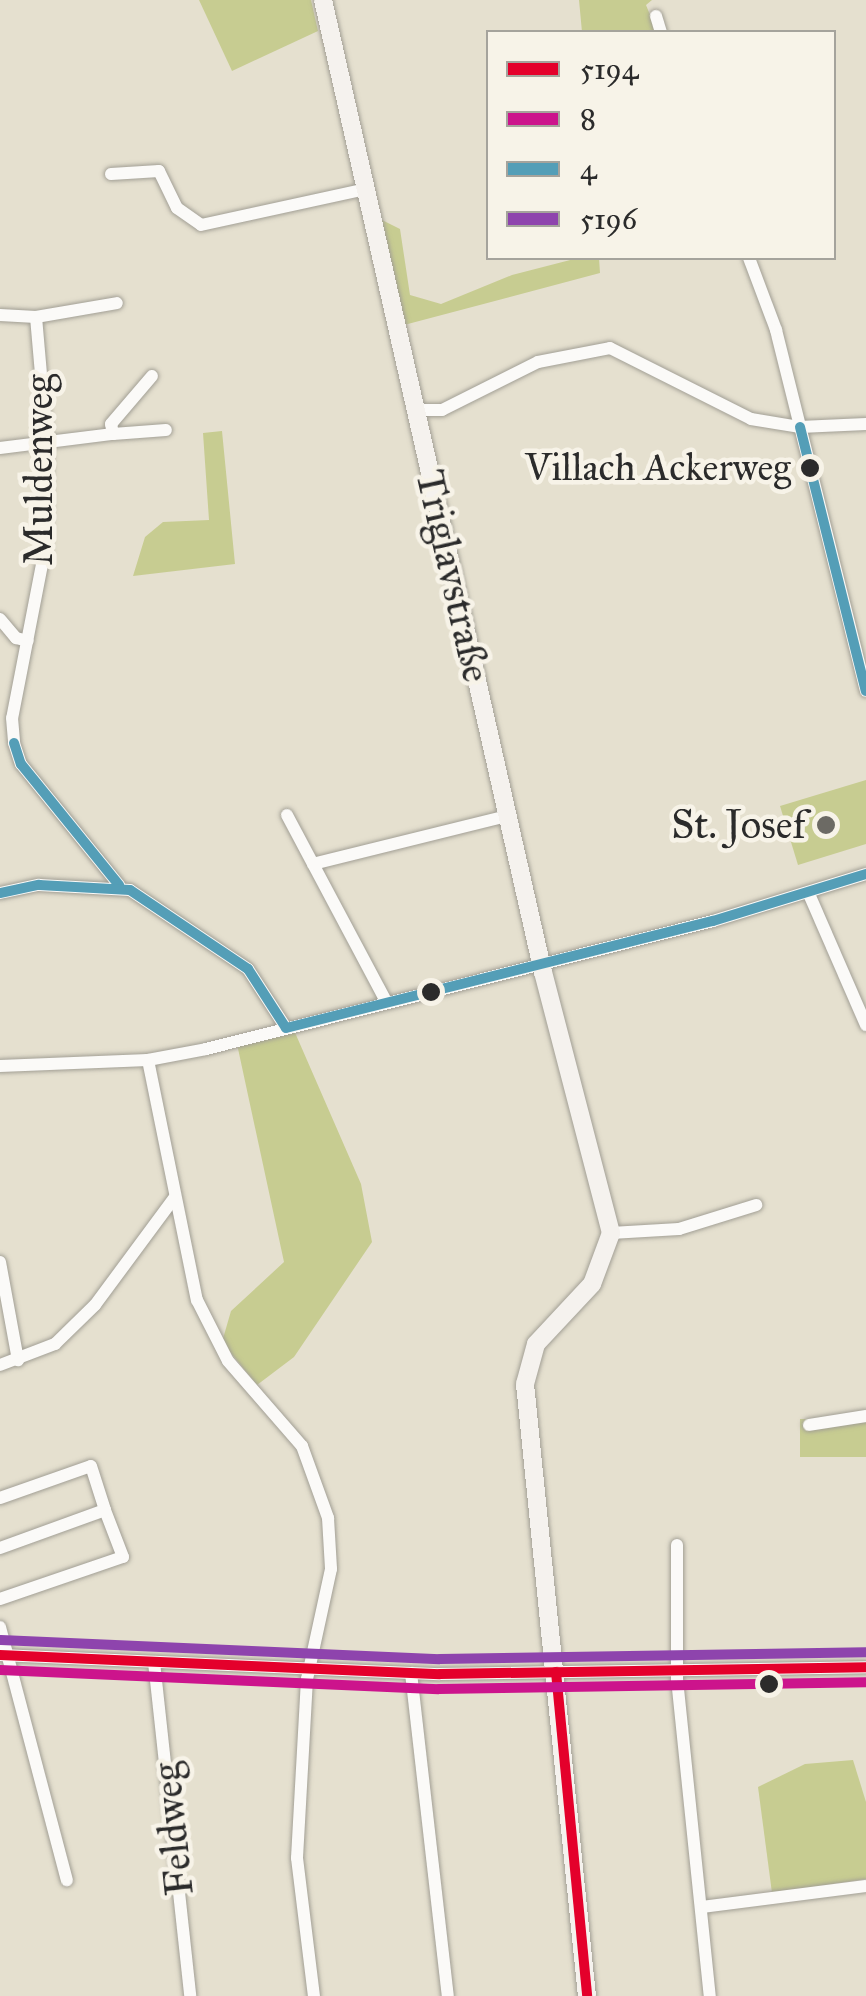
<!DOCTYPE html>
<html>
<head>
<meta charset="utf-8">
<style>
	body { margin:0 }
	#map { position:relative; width:866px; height:1996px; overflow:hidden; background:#e5e0cf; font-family:"IM FELL Great Primer",serif }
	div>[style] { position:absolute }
	.green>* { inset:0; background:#c7cc91; transform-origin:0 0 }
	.roads { filter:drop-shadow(0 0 2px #a29f95) drop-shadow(0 0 2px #a29f95) }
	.street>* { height:12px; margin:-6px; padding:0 6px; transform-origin:6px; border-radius:6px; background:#fbfaf8 }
	.secondary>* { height:18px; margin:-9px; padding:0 9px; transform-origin:9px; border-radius:9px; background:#f5f2ee }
	.bus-1>* { height:10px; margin:-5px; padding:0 5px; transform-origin:5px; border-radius:5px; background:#e4002b }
	.bus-2>* { height:10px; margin:-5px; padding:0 5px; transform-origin:5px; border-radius:5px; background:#cc148c }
	.bus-3>* { height:10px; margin:-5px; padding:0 5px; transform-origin:5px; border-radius:5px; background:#549eb7 }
	.bus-4>* { height:10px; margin:-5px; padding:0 5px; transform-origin:5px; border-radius:5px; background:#8e44ad }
	.dots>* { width:28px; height:28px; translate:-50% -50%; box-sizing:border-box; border:5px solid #f7f3e8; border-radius:50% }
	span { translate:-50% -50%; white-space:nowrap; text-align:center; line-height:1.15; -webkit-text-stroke:9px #f7f3e8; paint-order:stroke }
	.bus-label { font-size:38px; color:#2b2b2b }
	.right { translate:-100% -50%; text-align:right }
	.street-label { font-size:40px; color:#2b2b2b }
	.poi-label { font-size:40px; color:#2b2b2b }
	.legend { position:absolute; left:486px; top:30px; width:350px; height:230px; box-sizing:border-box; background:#f7f3e8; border:2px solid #a5a39c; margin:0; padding:12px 18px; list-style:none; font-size:30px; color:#2b2b2b }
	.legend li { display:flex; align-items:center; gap:20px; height:50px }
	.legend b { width:50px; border:2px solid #a5a39c }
</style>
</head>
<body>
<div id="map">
	<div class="green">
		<i style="clip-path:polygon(199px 0,311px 0,318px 31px,232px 71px)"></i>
		<i style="clip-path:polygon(579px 0,652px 0,646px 5px,657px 32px,582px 32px)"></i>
		<i style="clip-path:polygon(380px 219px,400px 229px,410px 295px,441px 304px,512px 275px,578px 258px,599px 258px,600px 273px,404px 325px)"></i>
		<i style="clip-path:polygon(222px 431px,235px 564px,133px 576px,145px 537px,163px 522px,209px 520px,203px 433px)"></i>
		<i style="clip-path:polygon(866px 780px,866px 844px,798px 865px,780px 806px)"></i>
		<i style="clip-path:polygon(293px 1028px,361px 1184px,372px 1242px,294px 1357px,257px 1385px,222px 1342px,231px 1311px,284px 1262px,237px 1044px)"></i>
		<i style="left:866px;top:1419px;width:38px;height:66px;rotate:90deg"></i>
		<i style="clip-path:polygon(853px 1760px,866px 1802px,866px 1879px,772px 1893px,758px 1787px,805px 1764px)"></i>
	</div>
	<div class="roads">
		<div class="street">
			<i style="left:656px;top:16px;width:17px;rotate:73deg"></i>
			<i style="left:111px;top:174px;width:48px;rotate:-3.6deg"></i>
			<i style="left:159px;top:171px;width:41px;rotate:64.1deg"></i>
			<i style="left:177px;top:208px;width:29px;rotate:35deg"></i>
			<i style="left:201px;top:225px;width:169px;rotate:-12.3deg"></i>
			<i style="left:749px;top:258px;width:77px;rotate:69.4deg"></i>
			<i style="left:776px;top:330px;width:372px;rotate:76deg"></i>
			<i style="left:0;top:315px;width:36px;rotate:3deg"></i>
			<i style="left:36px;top:317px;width:82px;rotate:-9.8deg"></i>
			<i style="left:36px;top:317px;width:125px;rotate:85deg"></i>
			<i style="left:47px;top:442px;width:107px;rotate:91.1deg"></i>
			<i style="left:45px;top:549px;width:172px;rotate:101deg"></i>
			<i style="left:12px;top:718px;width:25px;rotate:85deg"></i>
			<i style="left:14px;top:743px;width:22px;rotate:72deg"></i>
			<i style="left:21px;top:764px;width:156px;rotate:51deg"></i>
			<i style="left:416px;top:410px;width:26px"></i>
			<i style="left:442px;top:410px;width:107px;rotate:-26.6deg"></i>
			<i style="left:538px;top:362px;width:73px;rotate:-11deg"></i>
			<i style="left:610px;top:348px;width:158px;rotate:26.7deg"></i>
			<i style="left:751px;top:419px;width:50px;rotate:9.3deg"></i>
			<i style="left:800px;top:427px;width:66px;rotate:-2.6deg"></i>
			<i style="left:113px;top:434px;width:53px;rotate:-4.3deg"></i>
			<i style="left:0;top:448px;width:114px;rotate:-7.1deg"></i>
			<i style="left:113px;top:434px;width:10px;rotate:-101deg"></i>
			<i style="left:111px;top:424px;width:63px;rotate:-49.5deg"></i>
			<i style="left:0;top:619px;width:25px;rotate:50deg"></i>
			<i style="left:16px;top:638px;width:12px;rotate:14deg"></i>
			<i style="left:287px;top:815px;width:211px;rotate:62deg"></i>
			<i style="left:313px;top:864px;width:200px;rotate:-13.9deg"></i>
			<i style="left:0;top:893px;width:40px;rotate:-12deg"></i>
			<i style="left:39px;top:885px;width:91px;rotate:3.1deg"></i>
			<i style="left:130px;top:890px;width:142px;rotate:33.8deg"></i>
			<i style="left:248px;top:969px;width:70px;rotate:57.2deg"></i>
			<i style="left:809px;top:894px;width:143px;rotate:66.5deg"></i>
			<i style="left:148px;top:1060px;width:245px;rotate:78.5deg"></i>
			<i style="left:197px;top:1300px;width:68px;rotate:63.1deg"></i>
			<i style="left:228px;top:1361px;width:113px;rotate:49deg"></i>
			<i style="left:302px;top:1446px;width:77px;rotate:70.1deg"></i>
			<i style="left:328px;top:1518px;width:51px;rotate:86.6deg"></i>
			<i style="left:331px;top:1569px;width:113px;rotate:102.3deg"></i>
			<i style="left:307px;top:1679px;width:179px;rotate:93.2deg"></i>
			<i style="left:297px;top:1858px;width:139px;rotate:83deg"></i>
			<i style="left:0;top:1066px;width:148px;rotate:-2.3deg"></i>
			<i style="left:148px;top:1060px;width:59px;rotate:-10.7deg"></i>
			<i style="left:206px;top:1049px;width:523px;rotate:-14.17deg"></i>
			<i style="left:713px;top:921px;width:160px;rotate:-17.1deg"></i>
			<i style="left:611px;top:1233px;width:68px;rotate:-3.4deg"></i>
			<i style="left:679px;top:1229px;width:81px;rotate:-17.3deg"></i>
			<i style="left:0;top:1262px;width:100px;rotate:79.6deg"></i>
			<i style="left:0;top:1365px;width:59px;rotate:-20.9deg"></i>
			<i style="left:55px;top:1344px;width:56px;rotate:-44.3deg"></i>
			<i style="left:95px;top:1305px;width:134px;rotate:-53.5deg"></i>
			<i style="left:809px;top:1425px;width:58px;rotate:-9deg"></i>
			<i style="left:0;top:1498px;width:96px;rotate:-19.4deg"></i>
			<i style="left:91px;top:1466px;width:46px;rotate:72.3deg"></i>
			<i style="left:105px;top:1510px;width:112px;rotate:160.1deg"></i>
			<i style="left:677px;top:1545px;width:134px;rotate:90deg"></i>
			<i style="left:677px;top:1679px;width:319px;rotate:84.1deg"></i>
			<i style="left:0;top:1599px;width:130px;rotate:-18.9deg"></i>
			<i style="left:123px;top:1557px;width:50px;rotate:-111deg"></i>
			<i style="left:0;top:1627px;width:262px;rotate:75.2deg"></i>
			<i style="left:0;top:1655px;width:440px;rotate:2.5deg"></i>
			<i style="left:440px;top:1674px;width:426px;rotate:-0.9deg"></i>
			<i style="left:154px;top:1662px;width:336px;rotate:83.8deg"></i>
			<i style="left:411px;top:1673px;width:325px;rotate:83.5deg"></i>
			<i style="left:702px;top:1907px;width:165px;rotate:-7.3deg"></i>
		</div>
		<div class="secondary">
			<i style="left:323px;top:0;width:997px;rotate:77.25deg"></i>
			<i style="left:543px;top:972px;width:270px;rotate:75.4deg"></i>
			<i style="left:611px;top:1233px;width:54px;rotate:110.4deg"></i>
			<i style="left:592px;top:1284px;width:82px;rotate:133deg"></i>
			<i style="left:536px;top:1344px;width:41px;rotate:105.4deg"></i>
			<i style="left:525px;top:1384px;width:615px;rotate:84.22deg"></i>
		</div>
	</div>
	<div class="bus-1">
		<i style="left:0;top:1655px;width:440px;rotate:2.5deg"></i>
		<i style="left:440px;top:1674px;width:426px;rotate:-0.9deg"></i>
		<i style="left:556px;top:1672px;width:325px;rotate:84.5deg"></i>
	</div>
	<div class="bus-2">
		<i style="left:0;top:1670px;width:439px;rotate:2.5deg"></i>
		<i style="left:439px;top:1689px;width:427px;rotate:-0.9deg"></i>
	</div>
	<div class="bus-3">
		<i style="left:800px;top:427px;width:272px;rotate:76deg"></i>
		<i style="left:14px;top:743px;width:22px;rotate:72deg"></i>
		<i style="left:21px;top:764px;width:156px;rotate:51deg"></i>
		<i style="left:0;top:893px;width:40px;rotate:-12deg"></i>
		<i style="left:39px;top:885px;width:91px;rotate:3.1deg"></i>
		<i style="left:130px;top:890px;width:142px;rotate:33.8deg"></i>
		<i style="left:248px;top:969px;width:70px;rotate:57.2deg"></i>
		<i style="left:286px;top:1028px;width:440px;rotate:-14.1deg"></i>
		<i style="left:713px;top:921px;width:160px;rotate:-17.1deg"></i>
	</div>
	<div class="bus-4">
		<i style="left:1px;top:1640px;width:439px;rotate:2.5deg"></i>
		<i style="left:440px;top:1659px;width:426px;rotate:-0.9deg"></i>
	</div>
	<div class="dots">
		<i style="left:810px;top:468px;background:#2b2b2b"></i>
		<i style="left:826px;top:825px;background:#6c6a64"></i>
		<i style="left:431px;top:992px;background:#2b2b2b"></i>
		<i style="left:769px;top:1684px;background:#2b2b2b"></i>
	</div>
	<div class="bus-label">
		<span class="right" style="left:791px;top:468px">Villach Ackerweg</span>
	</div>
	<div class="street-label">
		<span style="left:39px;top:470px;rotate:-90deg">Muldenweg</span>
		<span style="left:453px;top:576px;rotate:77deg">Triglavstraße</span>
		<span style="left:173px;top:1829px;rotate:-96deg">Feldweg</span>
	</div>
	<div class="poi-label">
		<span class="right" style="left:806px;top:825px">St. Josef</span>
	</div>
	<ul class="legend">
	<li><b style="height:12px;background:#e4002b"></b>5194</li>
	<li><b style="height:12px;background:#cc148c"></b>8</li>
	<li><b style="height:12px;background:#549eb7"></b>4</li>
	<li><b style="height:12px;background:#8e44ad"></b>5196</li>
	</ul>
</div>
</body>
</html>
